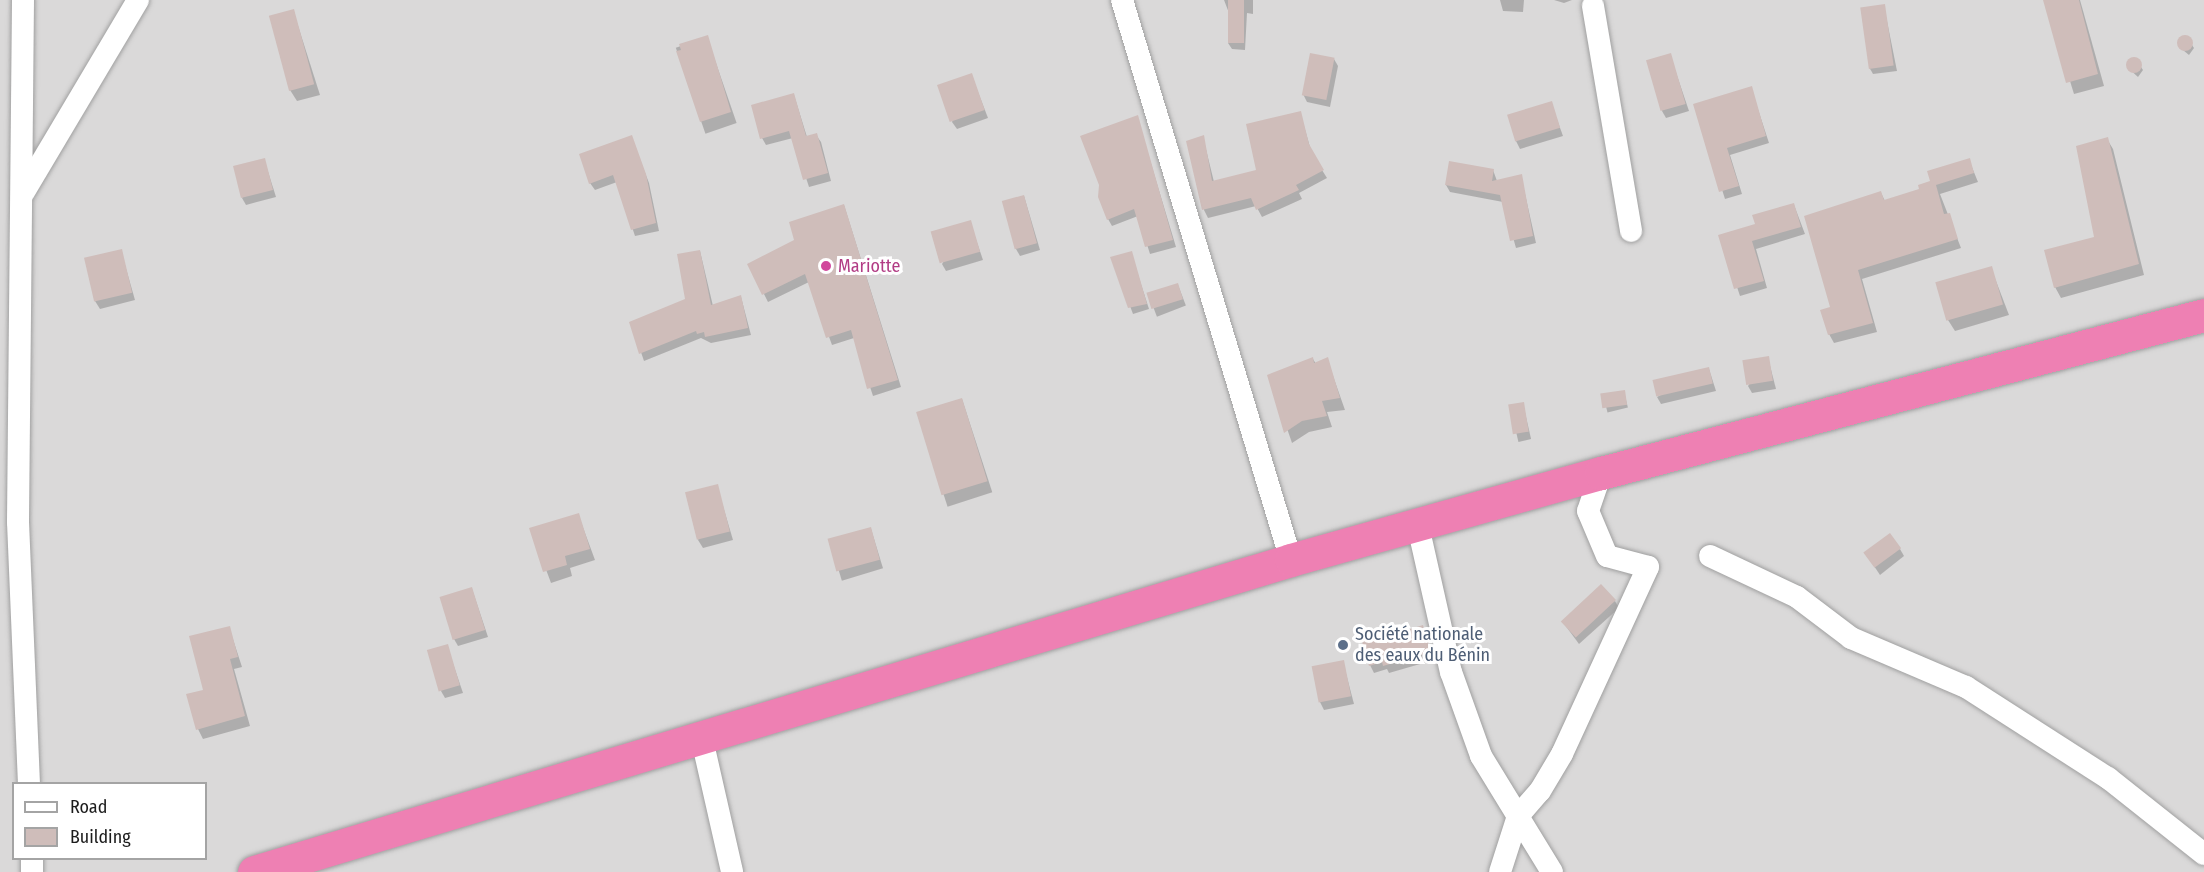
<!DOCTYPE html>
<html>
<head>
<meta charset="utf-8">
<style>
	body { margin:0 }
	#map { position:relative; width:2204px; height:872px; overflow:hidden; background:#efe6e1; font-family:"Fira Sans Condensed",sans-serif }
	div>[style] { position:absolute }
	.residential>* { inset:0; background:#dad9d9 }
	.shadow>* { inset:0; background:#0003; transform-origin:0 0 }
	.building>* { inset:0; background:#cfbdba; transform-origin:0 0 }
	.round { border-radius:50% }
	.roads { filter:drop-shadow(0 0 2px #a0a0a0) drop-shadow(0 0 2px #a0a0a0) }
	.street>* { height:22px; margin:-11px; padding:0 11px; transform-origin:11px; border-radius:11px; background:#fff }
	.highway>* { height:33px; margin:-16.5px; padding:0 16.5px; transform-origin:16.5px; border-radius:16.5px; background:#ee80b3 }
	.dots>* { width:16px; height:16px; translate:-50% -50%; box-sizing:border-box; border:3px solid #fff; border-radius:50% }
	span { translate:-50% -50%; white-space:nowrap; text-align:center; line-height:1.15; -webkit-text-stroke:6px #fff; paint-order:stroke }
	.hotel-label { font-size:18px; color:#b23c85 }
	.left { translate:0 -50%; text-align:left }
	.service-label { font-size:18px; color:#4e5e75 }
	.legend { position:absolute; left:12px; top:782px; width:195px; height:78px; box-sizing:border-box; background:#fff; border:2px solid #a4a4a4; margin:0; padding:8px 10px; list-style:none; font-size:18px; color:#1c1c1c }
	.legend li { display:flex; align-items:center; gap:12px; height:30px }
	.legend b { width:30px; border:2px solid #a4a4a4 }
</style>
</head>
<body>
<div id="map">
	<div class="residential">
		<i style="clip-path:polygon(evenodd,0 0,2204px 0,2204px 872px,0 872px,0 0,14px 784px,206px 784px,206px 858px,14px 858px,14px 784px)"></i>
	</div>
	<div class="shadow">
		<i style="clip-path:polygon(1224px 0,1253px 0,1253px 14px,1247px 13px,1245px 50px,1232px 49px,1228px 43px,1229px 13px)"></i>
		<i style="clip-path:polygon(1500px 0,1524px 0,1523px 12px,1503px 11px)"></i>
		<i style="clip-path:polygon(1554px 0,1572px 0,1564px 3px)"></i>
		<i style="clip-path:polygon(2045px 0,2080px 0,2104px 86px,2074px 94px)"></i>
		<i style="clip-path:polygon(1884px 6px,1897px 71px,1873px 74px,1869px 67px)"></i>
		<i style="clip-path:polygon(293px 10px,320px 95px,297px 101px,290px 90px)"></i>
		<i style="clip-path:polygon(2186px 36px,2194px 48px,2189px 55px,2178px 46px,2180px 38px)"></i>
		<i style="left:707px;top:37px;width:91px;height:33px;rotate:71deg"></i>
		<i style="clip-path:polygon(1670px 55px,1689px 111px,1666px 118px,1662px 111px)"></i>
		<i style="clip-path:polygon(2135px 58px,2143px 70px,2138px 77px,2128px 68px,2129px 60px)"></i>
		<i style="clip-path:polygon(1334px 59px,1338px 66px,1330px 107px,1307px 102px,1303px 94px)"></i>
		<i style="clip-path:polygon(971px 74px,988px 118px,957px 129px,952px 122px)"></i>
		<i style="clip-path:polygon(1751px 88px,1769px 143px,1730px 155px,1742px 194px,1725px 199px,1695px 105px)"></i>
		<i style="clip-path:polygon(794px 95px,807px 137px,816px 135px,821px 142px,831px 181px,809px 187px,793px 138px,766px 145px,762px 138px)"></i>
		<i style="clip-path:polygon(1551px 103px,1563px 136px,1520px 149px,1516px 141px)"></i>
		<i style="clip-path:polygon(1300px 112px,1312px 154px,1327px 178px,1299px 193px,1302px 199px,1262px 217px,1256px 206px,1208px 218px,1204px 210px,1203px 137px,1214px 182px,1258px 171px)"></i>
		<i style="clip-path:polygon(1137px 117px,1176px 247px,1150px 254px,1138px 216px,1112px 226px,1108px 219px)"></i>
		<i style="clip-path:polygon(631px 137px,649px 183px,659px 231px,635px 236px,617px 182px,595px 190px,590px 183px)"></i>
		<i style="clip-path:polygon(2107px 139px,2113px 149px,2144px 275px,2061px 298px,2055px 287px,2096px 238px)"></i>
		<i style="clip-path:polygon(264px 159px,276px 197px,246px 205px,242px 198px)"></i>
		<i style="clip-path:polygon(1969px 160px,1978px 182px,1940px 194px,1961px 248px,1862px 279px,1877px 332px,1834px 343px,1829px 334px,1832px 308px,1881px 193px,1885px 201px,1921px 190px)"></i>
		<i style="clip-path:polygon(1493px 170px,1497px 181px,1521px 176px,1536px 243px,1516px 248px,1503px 202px,1450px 192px,1446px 185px)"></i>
		<i style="clip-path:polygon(1024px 196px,1040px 250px,1020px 256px,1016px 249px)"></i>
		<i style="clip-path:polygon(844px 205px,901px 387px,873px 396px,854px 338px,832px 345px,809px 282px,768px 302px,749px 264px,796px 241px)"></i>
		<i style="clip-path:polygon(1794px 205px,1805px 234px,1756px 249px,1767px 288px,1740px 296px,1720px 236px,1757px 225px)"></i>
		<i style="clip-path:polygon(970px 222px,983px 260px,946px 271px,942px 264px)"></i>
		<i style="clip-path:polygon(121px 251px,135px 300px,100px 309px,95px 301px)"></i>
		<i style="clip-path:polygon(700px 251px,713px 306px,741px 297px,751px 335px,711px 343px,701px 338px,644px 361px,631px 323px,687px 300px)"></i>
		<i style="clip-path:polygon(1131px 253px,1149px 309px,1133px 314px,1112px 258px)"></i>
		<i style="clip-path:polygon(1991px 268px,2009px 315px,1955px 331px,1948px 320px)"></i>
		<i style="left:1178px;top:285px;width:22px;height:31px;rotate:69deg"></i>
		<i style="clip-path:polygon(1768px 358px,1776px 389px,1752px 393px,1748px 386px)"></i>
		<i style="clip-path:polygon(1313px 359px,1316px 364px,1327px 359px,1345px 410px,1327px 412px,1332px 427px,1309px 432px,1292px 443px,1269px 376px)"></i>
		<i style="clip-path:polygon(1709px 369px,1716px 391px,1661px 404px,1657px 397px)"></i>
		<i style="left:1624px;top:392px;width:16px;height:21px;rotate:76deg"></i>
		<i style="left:962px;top:399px;width:98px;height:47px;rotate:72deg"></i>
		<i style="left:1523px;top:404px;width:36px;height:13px;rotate:77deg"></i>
		<i style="clip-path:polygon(717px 486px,733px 540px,703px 548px,698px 540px)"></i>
		<i style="clip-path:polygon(578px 514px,595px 560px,570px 568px,572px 576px,551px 583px,531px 529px)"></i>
		<i style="left:871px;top:529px;width:41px;height:43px;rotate:73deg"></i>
		<i style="clip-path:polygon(1900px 549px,1904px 556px,1880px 575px,1866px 554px)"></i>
		<i style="clip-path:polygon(472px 589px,488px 637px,458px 646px,454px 639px)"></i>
		<i style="clip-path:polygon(1615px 601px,1619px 608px,1579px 644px,1562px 621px)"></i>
		<i style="clip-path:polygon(229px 627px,242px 667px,234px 669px,250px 726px,203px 739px,198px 729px,205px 691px)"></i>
		<i style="clip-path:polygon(1422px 627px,1434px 660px,1389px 673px,1387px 669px,1374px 673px,1370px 665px,1385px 629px,1390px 637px)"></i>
		<i style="clip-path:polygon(447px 646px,463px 693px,445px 698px,441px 691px)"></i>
		<i style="clip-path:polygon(1343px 662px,1354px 704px,1324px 710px,1320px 702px)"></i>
	</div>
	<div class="building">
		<i style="left:1228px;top:0;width:16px;height:43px"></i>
		<i style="clip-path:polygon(2043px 0,2079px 0,2098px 74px,2066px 83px)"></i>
		<i style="left:1885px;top:4px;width:62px;height:25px;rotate:82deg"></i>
		<i style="left:294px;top:9px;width:78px;height:26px;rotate:75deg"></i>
		<i class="round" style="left:2177px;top:35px;width:16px;height:16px"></i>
		<i style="clip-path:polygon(708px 35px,731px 112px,700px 122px,676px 51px,681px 50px,679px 44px)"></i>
		<i style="left:1310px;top:53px;width:25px;height:43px;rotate:11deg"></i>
		<i style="left:1671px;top:53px;width:53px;height:26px;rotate:74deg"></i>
		<i class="round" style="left:2126px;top:57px;width:16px;height:16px"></i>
		<i style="left:972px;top:73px;width:39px;height:37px;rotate:71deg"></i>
		<i style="clip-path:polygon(1752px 86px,1766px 136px,1727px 148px,1739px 186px,1719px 192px,1693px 104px)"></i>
		<i style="clip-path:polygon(794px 93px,806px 136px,817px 133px,828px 173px,803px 180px,789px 131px,760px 139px,751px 105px)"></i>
		<i style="left:1552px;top:101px;width:28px;height:47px;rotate:73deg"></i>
		<i style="clip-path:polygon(1301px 111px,1309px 144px,1324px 170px,1296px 185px,1299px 190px,1256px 210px,1251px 198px,1202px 210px,1186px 141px,1204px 135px,1212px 181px,1256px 170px,1246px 124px)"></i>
		<i style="clip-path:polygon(1138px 115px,1173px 240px,1145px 247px,1134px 209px,1107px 220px,1098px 197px,1099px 185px,1080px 136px)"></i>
		<i style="clip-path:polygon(632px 135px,646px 174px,656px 223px,631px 230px,613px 175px,589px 184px,579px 154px)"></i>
		<i style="clip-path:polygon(2108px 137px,2139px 264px,2054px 288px,2044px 250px,2094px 237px,2076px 146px)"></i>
		<i style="left:265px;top:158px;width:33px;height:33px;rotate:76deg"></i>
		<i style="clip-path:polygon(1970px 158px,1974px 173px,1936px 185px,1944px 214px,1950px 213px,1958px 239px,1858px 270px,1873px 323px,1828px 335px,1820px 310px,1830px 307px,1804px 216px,1881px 191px,1884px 200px,1919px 189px,1918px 185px,1930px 181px,1927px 171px)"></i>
		<i style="clip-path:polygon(1449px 161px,1494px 169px,1492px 181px,1522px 174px,1533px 236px,1510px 241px,1500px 195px,1445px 185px)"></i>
		<i style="left:1024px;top:195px;width:50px;height:23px;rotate:75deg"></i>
		<i style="clip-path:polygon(1794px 203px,1801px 227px,1752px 241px,1764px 281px,1734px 289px,1718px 235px,1755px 224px,1752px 215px)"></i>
		<i style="clip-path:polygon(844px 204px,898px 380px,867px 389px,851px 330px,826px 338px,805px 274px,762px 295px,747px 264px,794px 240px,789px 222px)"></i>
		<i style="left:971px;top:220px;width:33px;height:42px;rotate:74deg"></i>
		<i style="left:122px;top:249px;width:45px;height:39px;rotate:77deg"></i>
		<i style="clip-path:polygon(700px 250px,711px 305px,741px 295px,748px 328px,705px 337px,704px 332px,697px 334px,696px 331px,639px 354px,629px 322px,685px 299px,677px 254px)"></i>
		<i style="clip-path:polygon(1132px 251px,1147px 304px,1128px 308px,1110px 257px)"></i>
		<i style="left:1992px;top:266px;width:40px;height:59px;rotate:74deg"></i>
		<i style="left:1178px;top:283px;width:17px;height:33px;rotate:73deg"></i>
		<i style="left:1769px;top:356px;width:25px;height:27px;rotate:81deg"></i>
		<i style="clip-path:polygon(1313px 357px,1314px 363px,1328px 357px,1340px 398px,1322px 401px,1327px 416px,1302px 421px,1284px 433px,1267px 375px)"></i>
		<i style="left:1709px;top:367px;width:17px;height:58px;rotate:77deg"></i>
		<i style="left:1625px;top:390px;width:15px;height:25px;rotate:82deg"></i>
		<i style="left:962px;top:398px;width:87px;height:48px;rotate:73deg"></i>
		<i style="left:1524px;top:402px;width:30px;height:16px;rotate:81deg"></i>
		<i style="left:718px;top:484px;width:49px;height:34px;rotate:76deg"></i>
		<i style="clip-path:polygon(579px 513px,590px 549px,565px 556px,567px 565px,543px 572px,529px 528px)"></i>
		<i style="left:871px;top:527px;width:34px;height:45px;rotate:75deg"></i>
		<i style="left:1890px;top:533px;width:19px;height:33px;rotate:54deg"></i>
		<i style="left:1601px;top:584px;width:22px;height:55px;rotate:47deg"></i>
		<i style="left:472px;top:587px;width:45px;height:34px;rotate:73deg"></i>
		<i style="clip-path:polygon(1423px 625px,1431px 652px,1383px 666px,1382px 662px,1369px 666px,1360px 635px,1386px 628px,1388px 636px)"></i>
		<i style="clip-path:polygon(230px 626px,238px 657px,230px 659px,245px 716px,196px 730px,186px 694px,203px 690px,189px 636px)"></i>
		<i style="left:448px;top:644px;width:43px;height:22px;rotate:74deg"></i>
		<i style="left:1344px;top:660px;width:37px;height:33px;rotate:79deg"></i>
	</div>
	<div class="roads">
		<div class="street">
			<i style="left:23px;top:0;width:522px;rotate:90.55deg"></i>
			<i style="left:18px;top:522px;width:262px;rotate:87.6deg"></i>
			<i style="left:1122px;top:0;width:585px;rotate:73.21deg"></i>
			<i style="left:1593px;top:6px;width:228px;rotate:80.4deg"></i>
			<i style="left:24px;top:192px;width:223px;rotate:-59.3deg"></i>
			<i style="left:1418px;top:526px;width:150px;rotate:77.3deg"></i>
			<i style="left:1451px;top:672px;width:89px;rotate:70.3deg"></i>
			<i style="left:1481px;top:756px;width:136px;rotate:58.5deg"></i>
			<i style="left:1710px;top:556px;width:96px;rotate:25.2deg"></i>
			<i style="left:1797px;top:597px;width:68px;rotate:37.2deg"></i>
			<i style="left:1851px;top:638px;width:125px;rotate:23.1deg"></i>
			<i style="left:1966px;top:687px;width:169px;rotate:32.7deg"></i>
			<i style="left:2108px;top:778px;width:122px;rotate:38.4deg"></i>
			<i style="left:701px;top:735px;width:140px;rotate:77.2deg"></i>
			<i style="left:32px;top:858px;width:14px;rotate:90deg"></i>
			<i style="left:1500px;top:872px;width:59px;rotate:-72.2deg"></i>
			<i style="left:1518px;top:816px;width:33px;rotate:-49deg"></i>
			<i style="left:1540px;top:791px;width:43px;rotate:-59.3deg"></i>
			<i style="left:1562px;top:754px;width:206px;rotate:-65.3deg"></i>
			<i style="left:1648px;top:567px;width:42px;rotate:-165deg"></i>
			<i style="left:1607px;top:556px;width:49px;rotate:-112.9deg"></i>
			<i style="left:1588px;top:511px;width:40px;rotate:-71.1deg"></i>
		</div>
		<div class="highway">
			<i style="left:254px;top:872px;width:1083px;rotate:-16.74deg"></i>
			<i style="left:1291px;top:560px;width:322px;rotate:-15.7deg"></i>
			<i style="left:1601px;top:473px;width:623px;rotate:-14.68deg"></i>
		</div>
	</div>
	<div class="dots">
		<i style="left:826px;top:266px;background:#d1479c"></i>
		<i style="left:1343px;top:645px;background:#5c6f8a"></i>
	</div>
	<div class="hotel-label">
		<span class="left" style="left:838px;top:266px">Mariotte</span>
	</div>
	<div class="service-label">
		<span class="left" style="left:1355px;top:645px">Société nationale<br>des eaux du Bénin</span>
	</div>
	<ul class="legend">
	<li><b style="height:8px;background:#fff"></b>Road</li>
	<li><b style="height:16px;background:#cfbdba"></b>Building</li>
	</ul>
</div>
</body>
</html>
